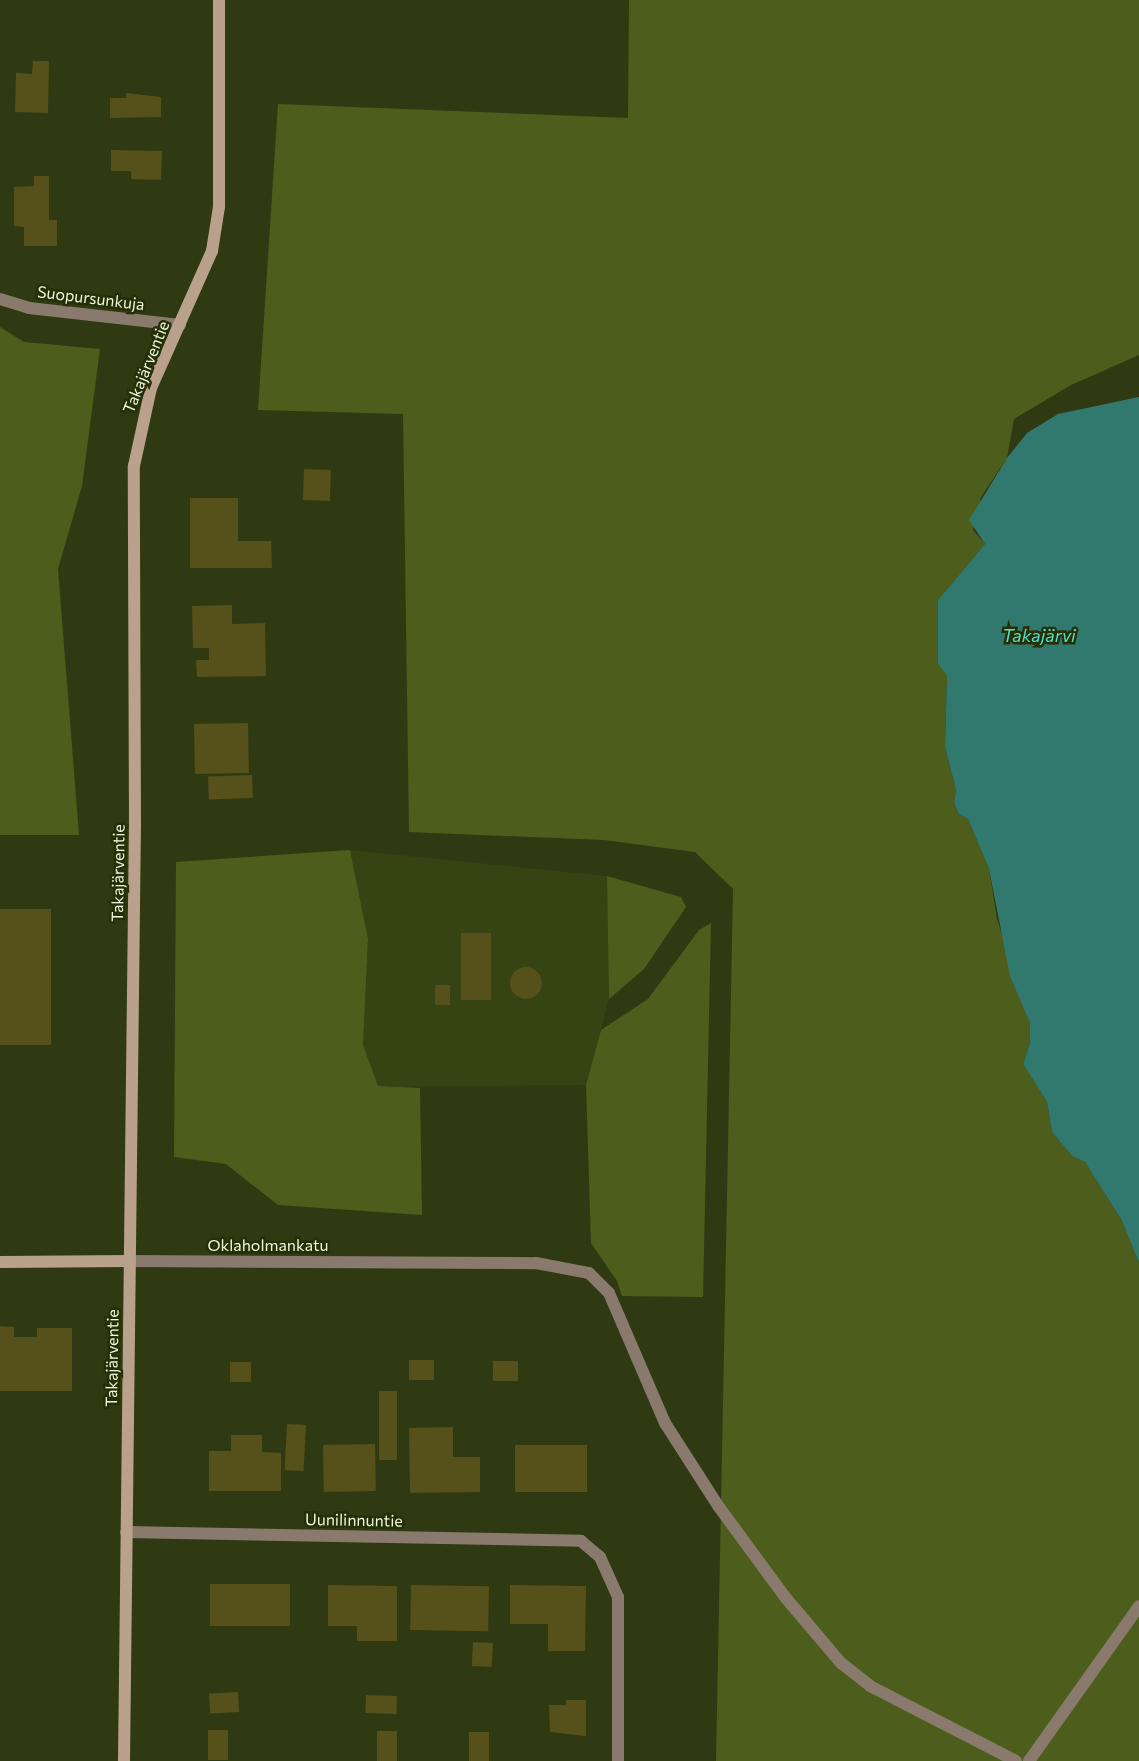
<!DOCTYPE html>
<html>
<head>
<meta charset="utf-8">
<style>
	body { margin:0 }
	#map { position:relative; width:1139px; height:1761px; overflow:hidden; background:#2f3a12; font-family:Commissioner,sans-serif }
	div>[style] { position:absolute }
	.built>* { inset:0; background:#364312 }
	.green>* { inset:0; background:#4d5e1c }
	.water>* { inset:0; background:#31786f }
	.building>* { inset:0; background:#56501b; transform-origin:0 0 }
	.round { border-radius:50% }
	.street>* { height:12px; margin:-6px; padding:0 6px; transform-origin:6px; border-radius:6px; background:#8a7a6d }
	.secondary>* { height:12px; margin:-6px; padding:0 6px; transform-origin:6px; border-radius:6px; background:#baa18b }
	span { translate:-50% -50%; white-space:nowrap; text-align:center; line-height:1.15; -webkit-text-stroke:5px #253007; paint-order:stroke }
	.street-label { font-size:16px; color:#eef7e0 }
	.water-label { font-size:18px; color:#53ddcb; font-style:italic }
</style>
</head>
<body>
<div id="map">
	<div class="built">
		<i style="clip-path:polygon(350px 850px,607px 876px,609px 999px,586px 1085px,378px 1087px,363px 1045px,368px 939px)"></i>
	</div>
	<div class="green">
		<i style="clip-path:polygon(629px 0,1139px 0,1139px 355px,1071px 385px,1014px 419px,1007px 458px,981px 497px,973px 530px,985px 544px,938px 600px,947px 675px,945px 747px,956px 790px,954px 802px,958px 813px,968px 819px,989px 869px,997px 919px,1030px 1023px,1030px 1043px,1023px 1064px,1047px 1102px,1052px 1132px,1072px 1156px,1085px 1162px,1122px 1221px,1139px 1263px,1139px 1761px,716px 1761px,733px 889px,695px 852px,604px 840px,409px 832px,403px 414px,258px 410px,278px 104px,628px 118px)"></i>
		<i style="clip-path:polygon(0 327px,24px 342px,100px 349px,82px 486px,58px 569px,79px 835px,0 835px)"></i>
		<i style="clip-path:polygon(350px 850px,368px 939px,363px 1045px,378px 1086px,420px 1088px,422px 1215px,278px 1205px,226px 1164px,174px 1157px,176px 862px)"></i>
		<i style="clip-path:polygon(607px 876px,681px 897px,686px 907px,644px 969px,609px 999px)"></i>
		<i style="clip-path:polygon(711px 923px,703px 1297px,622px 1296px,617px 1281px,591px 1243px,586px 1085px,601px 1030px,648px 999px,699px 930px)"></i>
	</div>
	<div class="water">
		<i style="clip-path:polygon(1139px 397px,1139px 1263px,1122px 1221px,1085px 1162px,1072px 1156px,1052px 1132px,1047px 1102px,1023px 1064px,1030px 1043px,1030px 1023px,1010px 976px,989px 869px,968px 819px,958px 813px,954px 802px,956px 790px,945px 747px,947px 675px,938px 664px,938px 600px,985px 544px,969px 520px,1007px 458px,1027px 433px,1058px 414px)"></i>
	</div>
	<div class="building">
		<i style="clip-path:polygon(33px 61px,49px 61px,48px 113px,15px 112px,16px 73px,32px 74px)"></i>
		<i style="clip-path:polygon(126px 93px,161px 97px,161px 117px,110px 118px,110px 98px,126px 98px)"></i>
		<i style="clip-path:polygon(111px 150px,162px 151px,161px 180px,131px 179px,131px 171px,111px 171px)"></i>
		<i style="clip-path:polygon(34px 176px,49px 176px,49px 220px,57px 220px,57px 246px,24px 246px,24px 227px,14px 226px,14px 187px,34px 186px)"></i>
		<i style="left:304px;top:469px;width:27px;height:31px;rotate:2deg"></i>
		<i style="clip-path:polygon(190px 498px,238px 498px,238px 541px,271px 541px,272px 568px,190px 568px)"></i>
		<i style="clip-path:polygon(232px 605px,232px 624px,265px 623px,266px 676px,197px 677px,196px 660px,209px 660px,209px 648px,193px 648px,192px 606px)"></i>
		<i style="left:248px;top:723px;width:50px;height:54px;rotate:89deg"></i>
		<i style="left:252px;top:775px;width:23px;height:44px;rotate:88deg"></i>
		<i style="left:0;top:909px;width:51px;height:136px"></i>
		<i style="left:461px;top:933px;width:30px;height:67px"></i>
		<i class="round" style="left:510px;top:967px;width:32px;height:32px"></i>
		<i style="left:450px;top:985px;width:20px;height:15px;rotate:90deg"></i>
		<i style="clip-path:polygon(0 1326px,14px 1327px,14px 1337px,37px 1337px,37px 1328px,72px 1328px,72px 1391px,0 1391px)"></i>
		<i style="left:409px;top:1360px;width:25px;height:20px"></i>
		<i style="left:493px;top:1361px;width:25px;height:20px"></i>
		<i style="left:230px;top:1362px;width:21px;height:20px"></i>
		<i style="left:379px;top:1391px;width:18px;height:69px"></i>
		<i style="left:287px;top:1424px;width:19px;height:46px;rotate:3deg"></i>
		<i style="clip-path:polygon(453px 1427px,453px 1457px,480px 1457px,480px 1492px,410px 1493px,409px 1428px)"></i>
		<i style="clip-path:polygon(231px 1435px,262px 1435px,262px 1452px,281px 1453px,281px 1491px,209px 1491px,209px 1451px,231px 1451px)"></i>
		<i style="left:375px;top:1444px;width:47px;height:52px;rotate:89deg"></i>
		<i style="left:515px;top:1445px;width:72px;height:47px"></i>
		<i style="left:210px;top:1584px;width:80px;height:42px"></i>
		<i style="clip-path:polygon(328px 1585px,397px 1586px,397px 1641px,357px 1641px,357px 1626px,328px 1626px)"></i>
		<i style="left:411px;top:1585px;width:78px;height:45px;rotate:1deg"></i>
		<i style="clip-path:polygon(510px 1585px,586px 1586px,585px 1651px,548px 1651px,548px 1624px,510px 1624px)"></i>
		<i style="left:473px;top:1642px;width:20px;height:24px;rotate:3deg"></i>
		<i style="left:238px;top:1692px;width:20px;height:29px;rotate:87deg"></i>
		<i style="left:366px;top:1695px;width:31px;height:18px;rotate:2deg"></i>
		<i style="clip-path:polygon(566px 1700px,586px 1700px,586px 1736px,550px 1732px,549px 1705px,566px 1705px)"></i>
		<i style="left:208px;top:1730px;width:20px;height:30px"></i>
		<i style="left:377px;top:1731px;width:20px;height:30px"></i>
		<i style="left:469px;top:1732px;width:20px;height:29px"></i>
	</div>
	<div class="street">
		<i style="left:0;top:299px;width:30px;rotate:17deg"></i>
		<i style="left:29px;top:308px;width:152px;rotate:6.4deg"></i>
		<i style="left:130px;top:1261px;width:406px;rotate:0.3deg"></i>
		<i style="left:536px;top:1263px;width:54px;rotate:10.7deg"></i>
		<i style="left:589px;top:1273px;width:28px;rotate:45deg"></i>
		<i style="left:609px;top:1293px;width:142px;rotate:66.7deg"></i>
		<i style="left:665px;top:1423px;width:100px;rotate:57.3deg"></i>
		<i style="left:719px;top:1507px;width:112px;rotate:53.7deg"></i>
		<i style="left:785px;top:1597px;width:87px;rotate:49.7deg"></i>
		<i style="left:841px;top:1663px;width:37px;rotate:38deg"></i>
		<i style="left:870px;top:1686px;width:164px;rotate:27.2deg"></i>
		<i style="left:126px;top:1532px;width:455px;rotate:1.1deg"></i>
		<i style="left:581px;top:1541px;width:25px;rotate:40deg"></i>
		<i style="left:600px;top:1557px;width:44px;rotate:65.8deg"></i>
		<i style="left:618px;top:1597px;width:164px;rotate:90deg"></i>
		<i style="left:1029px;top:1761px;width:190px;rotate:-54.6deg"></i>
	</div>
	<div class="secondary">
		<i style="left:0;top:1262px;width:130px;rotate:-0.4deg"></i>
		<i style="left:124px;top:1761px;width:934px;rotate:-89.33deg"></i>
		<i style="left:135px;top:827px;width:361px;rotate:-90.2deg"></i>
		<i style="left:134px;top:466px;width:80px;rotate:-77.7deg"></i>
		<i style="left:151px;top:388px;width:150px;rotate:-66deg"></i>
		<i style="left:212px;top:251px;width:45px;rotate:-81deg"></i>
		<i style="left:219px;top:207px;width:207px;rotate:-90deg"></i>
	</div>
	<div class="street-label">
		<span style="left:91px;top:298px;rotate:7deg">Suopursunkuja</span>
		<span style="left:146px;top:367px;rotate:-68deg">Takajärventie</span>
		<span style="left:118px;top:873px;rotate:-89deg">Takajärventie</span>
		<span style="left:268px;top:1245px">Oklaholmankatu</span>
		<span style="left:112px;top:1358px;rotate:-89deg">Takajärventie</span>
		<span style="left:354px;top:1520px;rotate:1deg">Uunilinnuntie</span>
	</div>
	<div class="water-label">
		<span style="left:1039px;top:635px">Takajärvi</span>
	</div>
</div>
</body>
</html>
